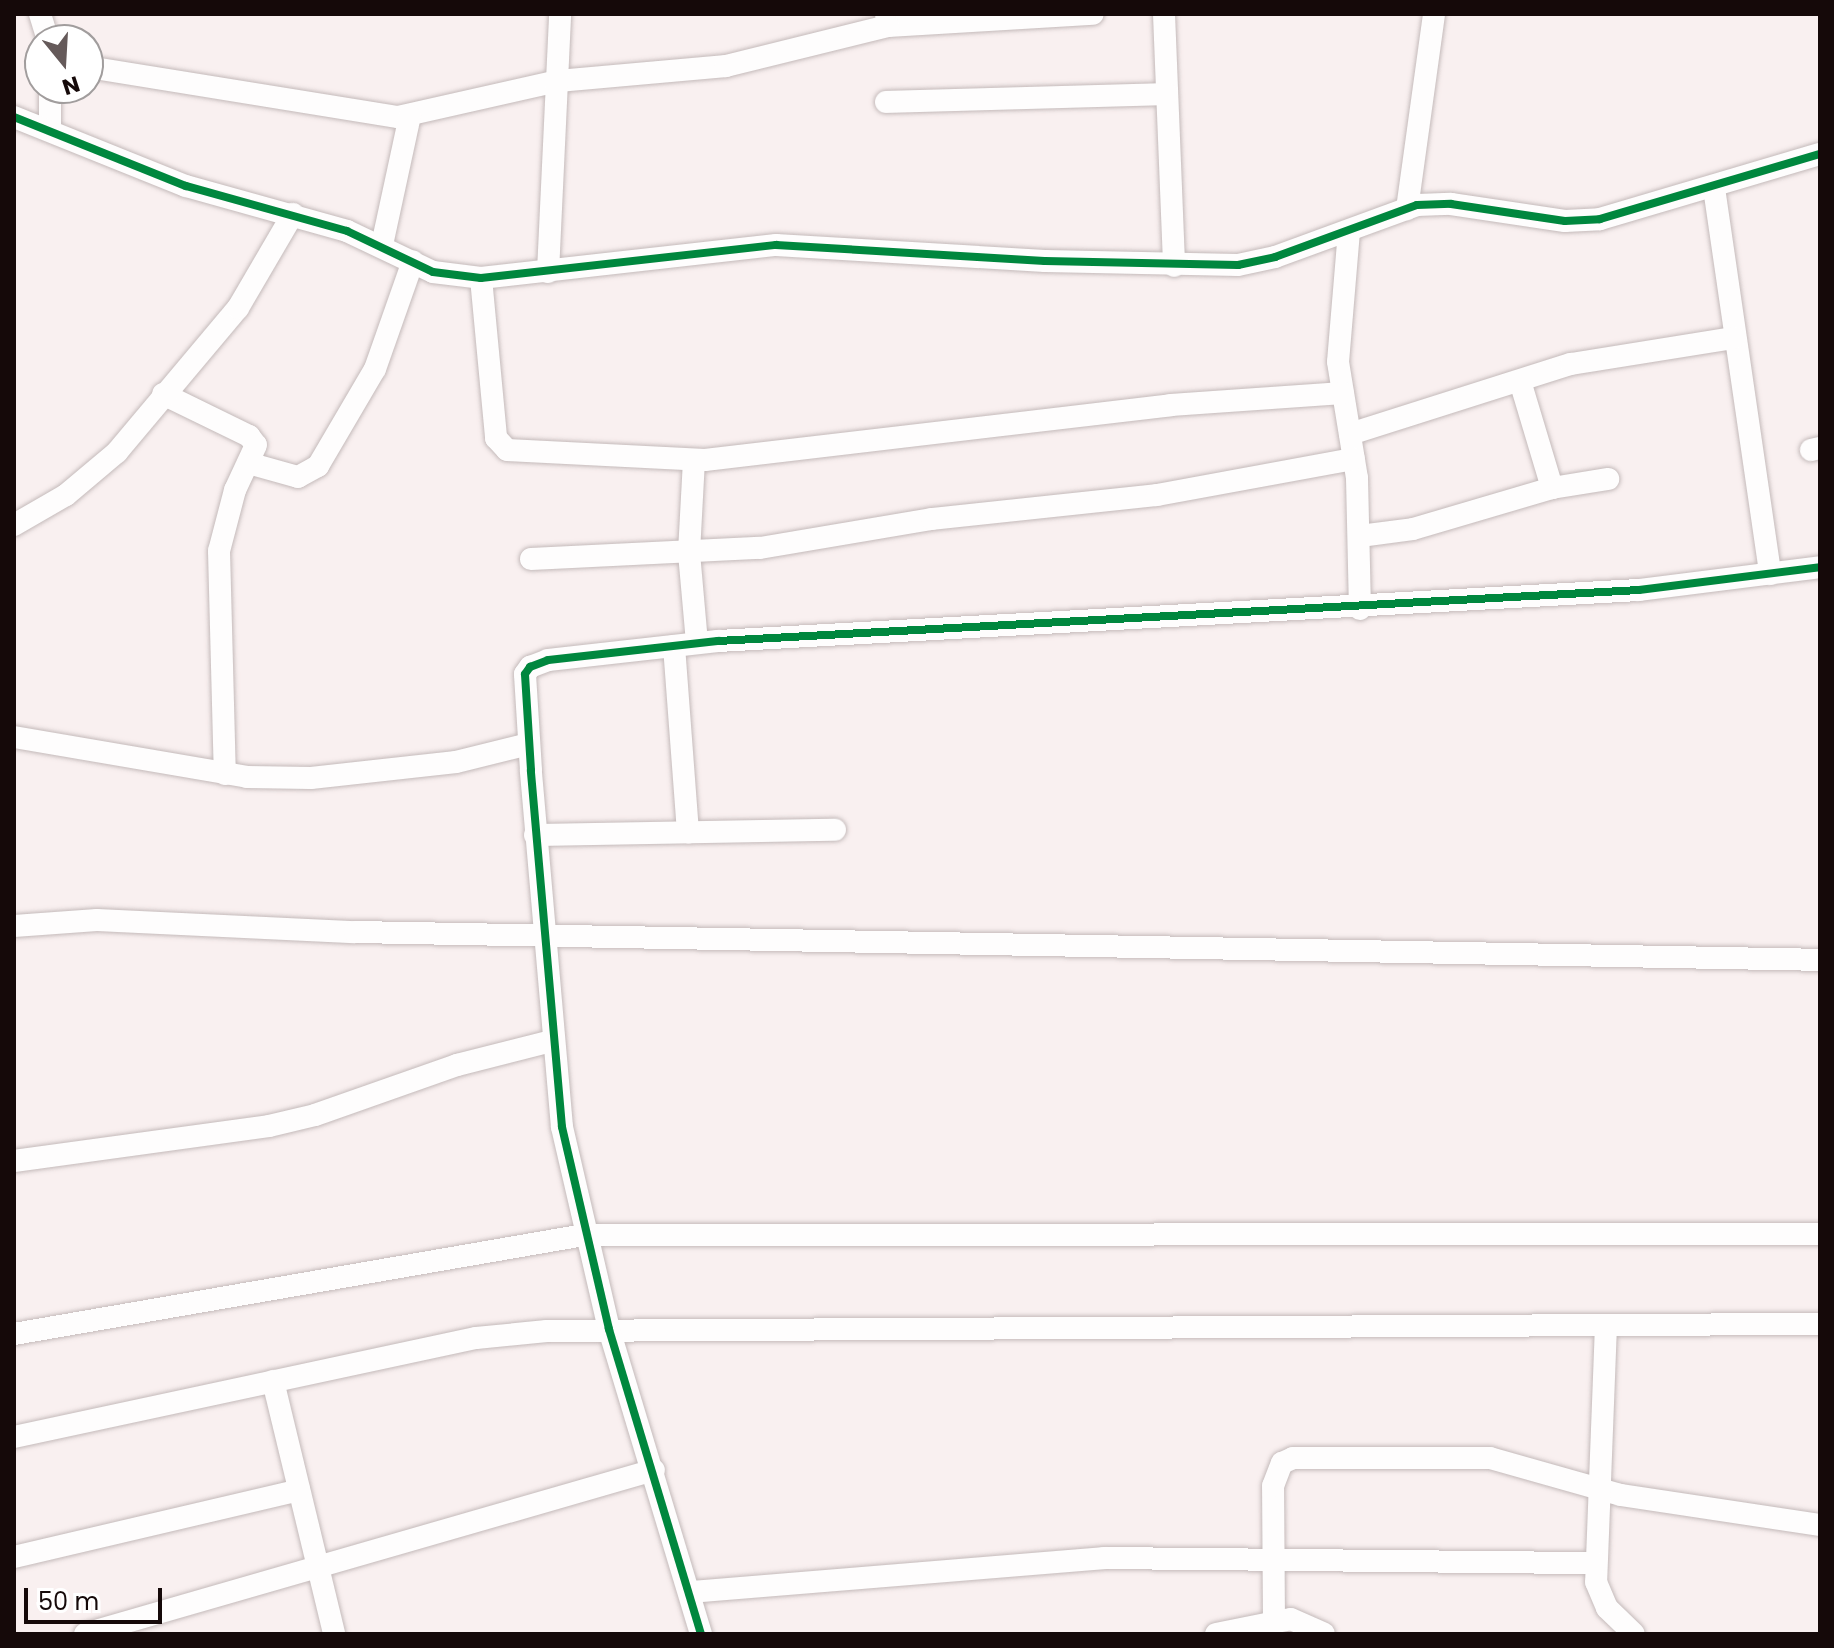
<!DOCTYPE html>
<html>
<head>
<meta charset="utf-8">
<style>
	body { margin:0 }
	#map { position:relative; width:1834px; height:1648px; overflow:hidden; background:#f9f0f0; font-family:Poppins,sans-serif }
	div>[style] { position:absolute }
	.roads { filter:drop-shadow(0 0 2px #c4baba) drop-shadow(0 0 2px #c4baba) }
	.street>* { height:22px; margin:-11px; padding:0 11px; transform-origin:11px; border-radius:11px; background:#fefdfd }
	.cycleway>* { height:8px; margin:-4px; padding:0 4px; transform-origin:4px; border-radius:4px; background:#00873e }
	span { translate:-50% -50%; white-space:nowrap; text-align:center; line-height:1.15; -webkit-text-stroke:8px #fff; paint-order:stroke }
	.frame { position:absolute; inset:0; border:16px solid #150909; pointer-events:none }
	.north { position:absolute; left:24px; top:24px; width:80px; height:80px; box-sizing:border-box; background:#fff; border:2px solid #a19d9d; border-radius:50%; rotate:162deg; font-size:22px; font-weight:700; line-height:32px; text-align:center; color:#150909 }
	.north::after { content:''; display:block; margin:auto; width:28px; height:36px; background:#655a5a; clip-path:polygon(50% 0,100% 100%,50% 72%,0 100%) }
	.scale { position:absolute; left:24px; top:1588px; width:138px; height:36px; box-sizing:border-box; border:4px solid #150909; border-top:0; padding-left:10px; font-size:24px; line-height:28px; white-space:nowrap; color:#150909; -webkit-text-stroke:6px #fff; paint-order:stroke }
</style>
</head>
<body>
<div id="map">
	<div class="roads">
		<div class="street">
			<i style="left:40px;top:14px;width:27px;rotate:73deg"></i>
			<i style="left:886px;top:14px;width:12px;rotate:81deg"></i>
			<i style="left:888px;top:26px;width:205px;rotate:-3.4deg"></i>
			<i style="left:1164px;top:14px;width:252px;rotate:87.7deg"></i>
			<i style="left:88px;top:67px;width:314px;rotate:9.2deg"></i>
			<i style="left:398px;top:117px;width:164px;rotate:-12.7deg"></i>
			<i style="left:558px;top:81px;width:169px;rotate:-5.1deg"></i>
			<i style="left:726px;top:66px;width:167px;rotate:-13.9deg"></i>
			<i style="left:50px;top:88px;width:40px;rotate:90deg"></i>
			<i style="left:886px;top:102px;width:281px;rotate:-1.6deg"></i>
			<i style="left:14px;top:117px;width:185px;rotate:21.9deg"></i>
			<i style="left:186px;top:186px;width:167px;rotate:15.6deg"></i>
			<i style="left:347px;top:231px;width:95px;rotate:25.5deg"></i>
			<i style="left:433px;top:272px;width:48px;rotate:7.1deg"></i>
			<i style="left:481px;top:278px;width:297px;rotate:-6.4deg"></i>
			<i style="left:776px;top:245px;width:269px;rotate:3.4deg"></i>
			<i style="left:1045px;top:261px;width:193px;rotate:1.2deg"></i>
			<i style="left:1238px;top:265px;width:38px;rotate:-12deg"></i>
			<i style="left:1275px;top:257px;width:151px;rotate:-20.1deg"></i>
			<i style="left:1417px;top:205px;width:34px;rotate:-2deg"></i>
			<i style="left:1451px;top:204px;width:115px;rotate:8.5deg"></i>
			<i style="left:1565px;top:221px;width:35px;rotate:-3deg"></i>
			<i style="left:1600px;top:219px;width:229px;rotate:-16.5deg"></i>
			<i style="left:1714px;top:188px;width:390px;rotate:81.7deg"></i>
			<i style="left:1407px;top:209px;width:197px;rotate:-82.1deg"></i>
			<i style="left:1349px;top:231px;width:131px;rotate:94.8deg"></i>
			<i style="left:1338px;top:362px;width:118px;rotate:80.7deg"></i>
			<i style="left:1357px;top:478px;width:131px;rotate:88.7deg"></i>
			<i style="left:382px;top:245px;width:132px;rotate:-77.8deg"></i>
			<i style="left:548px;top:272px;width:258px;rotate:-87.3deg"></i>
			<i style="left:481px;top:278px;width:161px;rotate:84.6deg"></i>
			<i style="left:496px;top:438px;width:16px;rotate:47deg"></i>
			<i style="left:507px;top:450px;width:198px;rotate:2.9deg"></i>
			<i style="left:705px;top:460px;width:469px;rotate:-6.7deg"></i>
			<i style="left:1171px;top:405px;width:172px;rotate:-4deg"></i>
			<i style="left:1520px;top:381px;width:112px;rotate:73.3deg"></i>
			<i style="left:163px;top:394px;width:96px;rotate:26deg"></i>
			<i style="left:249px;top:436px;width:11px;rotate:52deg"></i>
			<i style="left:256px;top:445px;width:50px;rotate:115deg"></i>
			<i style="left:235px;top:490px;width:63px;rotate:104.7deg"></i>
			<i style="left:219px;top:551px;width:223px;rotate:88.5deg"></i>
			<i style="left:1350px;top:434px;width:232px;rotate:-17.6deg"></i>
			<i style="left:1571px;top:364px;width:165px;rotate:-9.1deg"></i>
			<i style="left:1811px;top:450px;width:9px;rotate:-13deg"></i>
			<i style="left:694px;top:460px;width:93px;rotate:93.1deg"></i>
			<i style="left:689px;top:553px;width:90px;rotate:84.9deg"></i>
			<i style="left:248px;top:463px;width:52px;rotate:15.6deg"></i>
			<i style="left:298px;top:477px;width:23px;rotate:-29deg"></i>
			<i style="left:318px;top:466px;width:113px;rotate:-59.6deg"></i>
			<i style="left:375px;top:369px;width:114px;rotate:-70.6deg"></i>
			<i style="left:14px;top:525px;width:60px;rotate:-30deg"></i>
			<i style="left:66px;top:495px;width:67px;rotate:-40.1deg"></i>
			<i style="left:117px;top:452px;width:188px;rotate:-50deg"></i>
			<i style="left:238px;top:308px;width:109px;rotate:-59.7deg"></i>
			<i style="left:1360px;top:536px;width:53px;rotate:-7.5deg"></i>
			<i style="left:1413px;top:529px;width:145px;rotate:-16.4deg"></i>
			<i style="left:1552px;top:488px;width:57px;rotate:-9.1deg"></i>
			<i style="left:531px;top:559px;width:229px;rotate:-2.8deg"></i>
			<i style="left:760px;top:548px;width:174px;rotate:-9.6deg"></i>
			<i style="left:932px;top:519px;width:226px;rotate:-6.1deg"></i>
			<i style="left:1157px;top:495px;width:200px;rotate:-10.4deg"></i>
			<i style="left:674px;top:646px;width:187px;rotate:85.7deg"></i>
			<i style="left:14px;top:737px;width:236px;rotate:9.7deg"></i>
			<i style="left:247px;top:777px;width:64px;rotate:0.9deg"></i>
			<i style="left:311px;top:778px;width:146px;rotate:-6.3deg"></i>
			<i style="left:456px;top:762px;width:75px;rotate:-13.9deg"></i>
			<i style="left:535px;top:835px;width:300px;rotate:-1deg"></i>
			<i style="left:14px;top:926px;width:83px;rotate:-4.1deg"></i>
			<i style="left:97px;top:920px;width:258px;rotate:2.7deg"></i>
			<i style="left:355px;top:932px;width:1465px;rotate:1.09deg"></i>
			<i style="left:14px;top:1161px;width:257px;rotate:-7.8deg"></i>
			<i style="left:269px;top:1126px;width:47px;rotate:-13.4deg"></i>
			<i style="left:315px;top:1115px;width:151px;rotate:-19.4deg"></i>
			<i style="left:457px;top:1065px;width:97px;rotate:-14.3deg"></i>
			<i style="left:1606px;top:1325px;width:257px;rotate:92.2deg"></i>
			<i style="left:1596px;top:1582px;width:28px;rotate:67deg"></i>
			<i style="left:1607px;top:1608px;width:37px;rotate:44deg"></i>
			<i style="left:14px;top:1334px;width:579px;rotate:-9.85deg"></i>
			<i style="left:584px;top:1235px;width:1236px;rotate:-0.05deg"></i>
			<i style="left:273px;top:1381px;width:260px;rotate:76.4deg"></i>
			<i style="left:14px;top:1437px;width:472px;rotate:-12.1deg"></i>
			<i style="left:476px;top:1338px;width:71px;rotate:-5.6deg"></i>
			<i style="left:547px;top:1331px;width:1273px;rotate:-0.32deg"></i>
			<i style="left:14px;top:1557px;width:293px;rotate:-13.2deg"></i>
			<i style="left:691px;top:1592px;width:414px;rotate:-4.7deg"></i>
			<i style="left:1104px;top:1558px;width:492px;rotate:0.6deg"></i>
			<i style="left:1274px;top:1622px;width:136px;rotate:-90.4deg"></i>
			<i style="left:1273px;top:1486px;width:25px;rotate:-69deg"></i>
			<i style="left:1282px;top:1463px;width:12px;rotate:-24deg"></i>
			<i style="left:1293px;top:1458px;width:197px"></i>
			<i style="left:1490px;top:1458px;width:136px;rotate:15.8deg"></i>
			<i style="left:1621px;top:1495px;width:201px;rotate:8.6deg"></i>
			<i style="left:85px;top:1634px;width:592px;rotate:-16.08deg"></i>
			<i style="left:701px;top:1634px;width:319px;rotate:-106.8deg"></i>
			<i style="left:609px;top:1329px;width:207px;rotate:-103.1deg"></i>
			<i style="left:562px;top:1127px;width:358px;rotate:-95deg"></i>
			<i style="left:531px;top:770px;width:96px;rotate:-93.6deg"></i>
			<i style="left:525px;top:674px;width:9px;rotate:-54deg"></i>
			<i style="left:530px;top:667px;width:19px;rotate:-21deg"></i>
			<i style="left:548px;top:660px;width:171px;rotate:-6.4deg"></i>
			<i style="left:718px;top:641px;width:922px;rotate:-3.17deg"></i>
			<i style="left:1639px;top:590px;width:182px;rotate:-7.2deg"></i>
			<i style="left:1216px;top:1634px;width:76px;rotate:-11.3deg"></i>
			<i style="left:1291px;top:1619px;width:36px;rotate:24deg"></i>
		</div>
	</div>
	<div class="cycleway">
		<i style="left:14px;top:117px;width:185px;rotate:21.9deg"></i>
		<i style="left:186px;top:186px;width:167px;rotate:15.6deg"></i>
		<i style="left:347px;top:231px;width:95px;rotate:25.5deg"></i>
		<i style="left:433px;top:272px;width:48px;rotate:7.1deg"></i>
		<i style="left:481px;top:278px;width:297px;rotate:-6.4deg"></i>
		<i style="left:776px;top:245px;width:269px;rotate:3.4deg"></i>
		<i style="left:1045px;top:261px;width:193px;rotate:1.2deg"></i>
		<i style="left:1238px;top:265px;width:38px;rotate:-12deg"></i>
		<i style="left:1275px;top:257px;width:151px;rotate:-20.1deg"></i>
		<i style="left:1417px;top:205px;width:34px;rotate:-2deg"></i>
		<i style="left:1451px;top:204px;width:115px;rotate:8.5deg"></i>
		<i style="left:1565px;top:221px;width:35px;rotate:-3deg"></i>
		<i style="left:1600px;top:219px;width:229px;rotate:-16.5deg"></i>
		<i style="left:701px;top:1634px;width:319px;rotate:-106.8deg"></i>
		<i style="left:609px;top:1329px;width:207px;rotate:-103.1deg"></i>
		<i style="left:562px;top:1127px;width:358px;rotate:-95deg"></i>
		<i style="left:531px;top:770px;width:96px;rotate:-93.6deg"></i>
		<i style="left:525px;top:674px;width:9px;rotate:-54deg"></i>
		<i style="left:530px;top:667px;width:19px;rotate:-21deg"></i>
		<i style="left:548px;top:660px;width:171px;rotate:-6.4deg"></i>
		<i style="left:718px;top:641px;width:922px;rotate:-3.17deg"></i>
		<i style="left:1639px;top:590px;width:182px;rotate:-7.2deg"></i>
	</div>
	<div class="frame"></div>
	<div class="north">N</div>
	<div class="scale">50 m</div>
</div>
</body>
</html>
